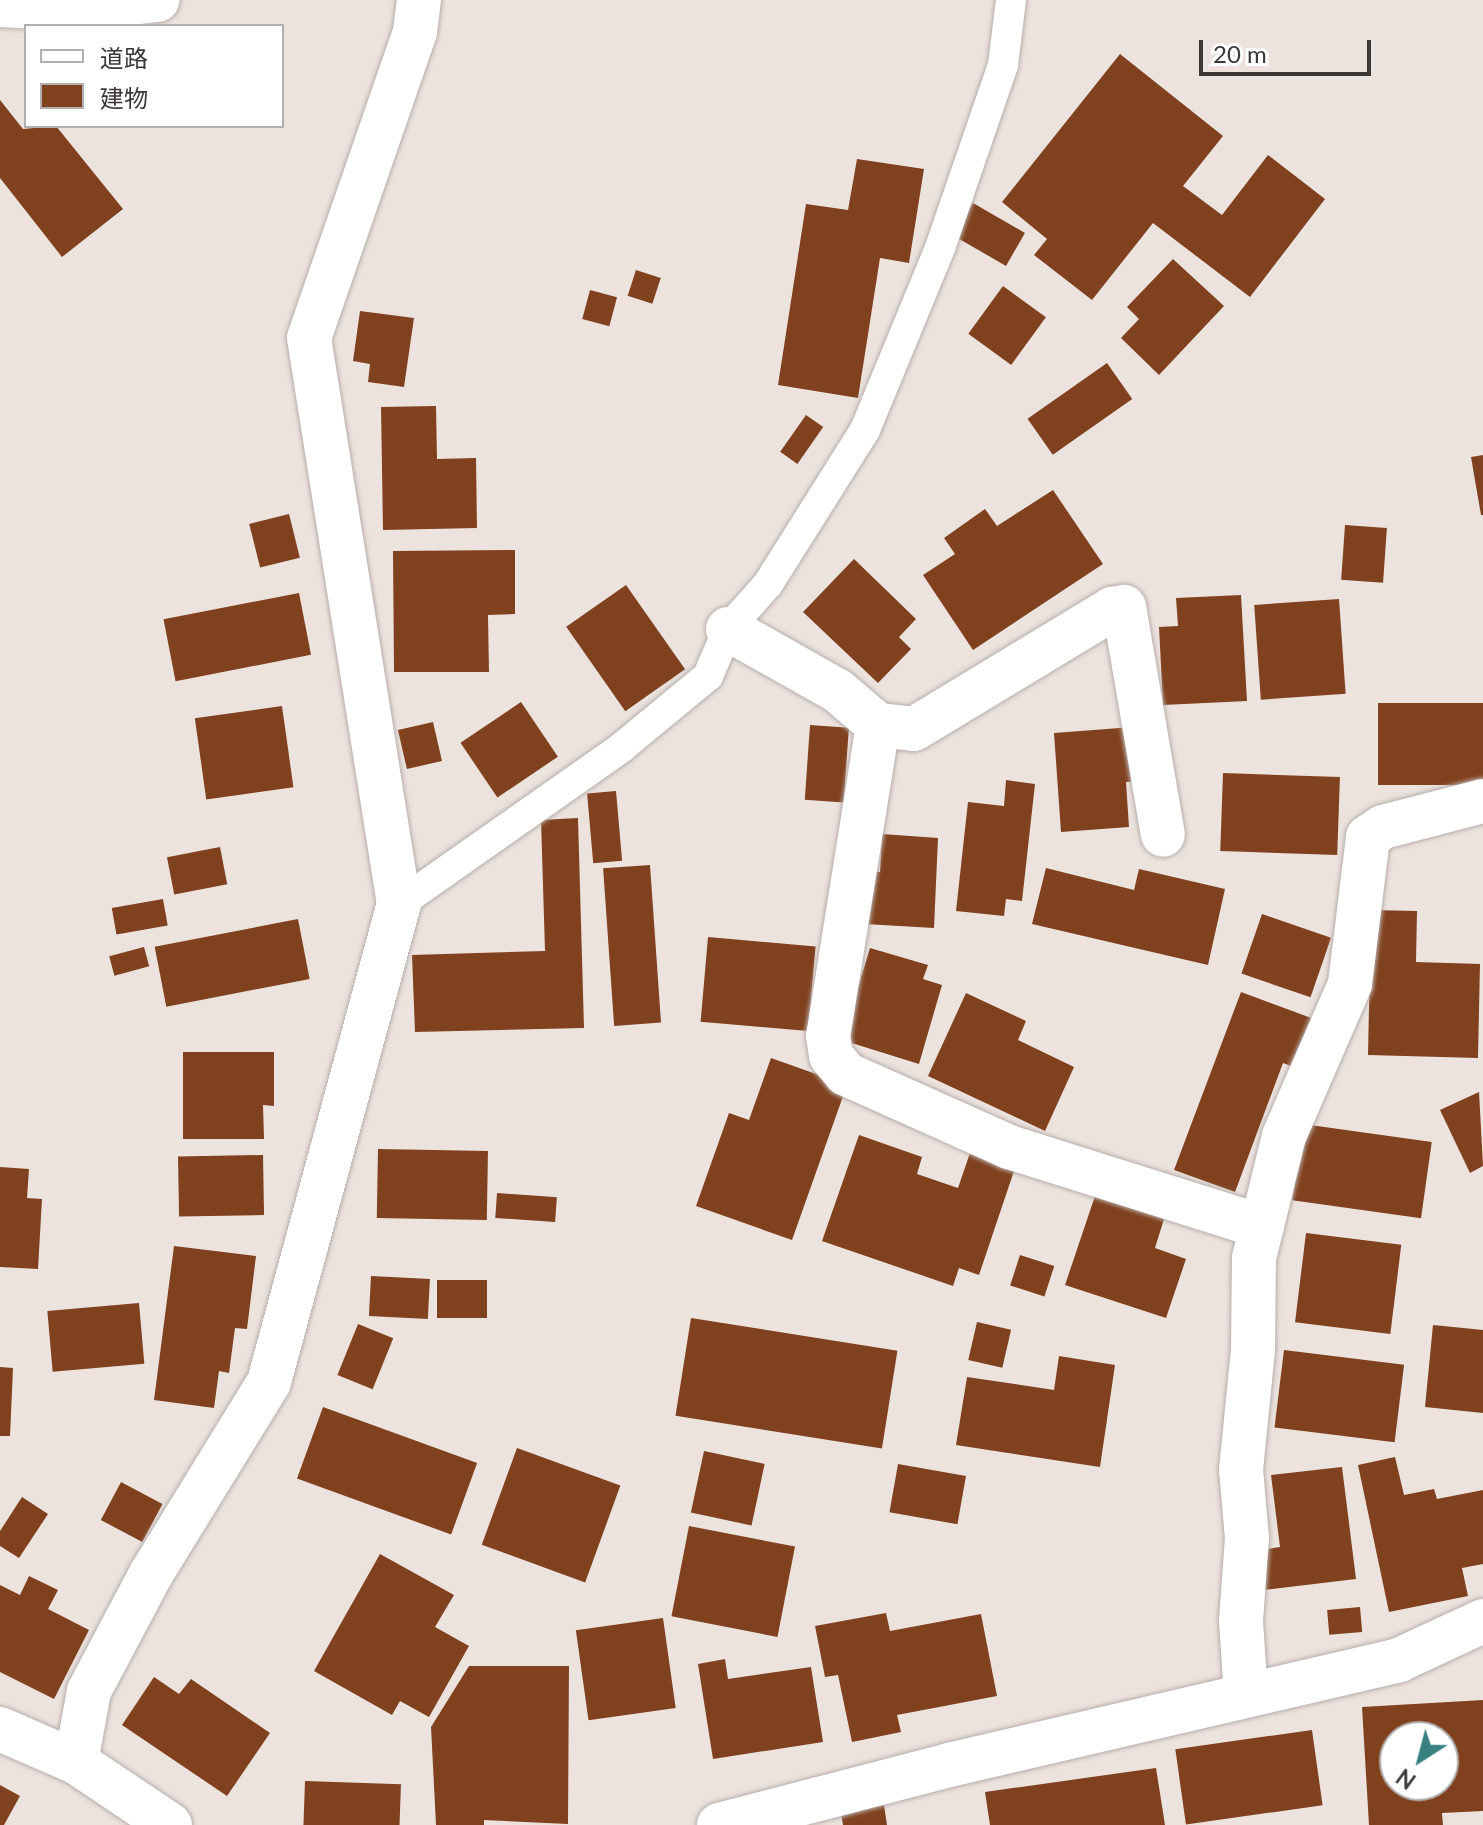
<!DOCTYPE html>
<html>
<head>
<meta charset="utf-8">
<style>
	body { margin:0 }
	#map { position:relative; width:1483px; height:1825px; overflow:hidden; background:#ece3df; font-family:Lato,"Noto Sans JP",sans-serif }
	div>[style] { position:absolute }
	.building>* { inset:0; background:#80411e; transform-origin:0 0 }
	.roads { filter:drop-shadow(0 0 2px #b7aeaa) drop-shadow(0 0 2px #b7aeaa) }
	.service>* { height:30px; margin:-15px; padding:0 15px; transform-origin:15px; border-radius:15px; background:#fff }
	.minor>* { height:44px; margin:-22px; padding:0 22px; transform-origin:22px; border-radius:22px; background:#fff }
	span { translate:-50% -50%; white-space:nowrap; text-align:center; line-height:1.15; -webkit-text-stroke:8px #fff; paint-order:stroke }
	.legend { position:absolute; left:24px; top:24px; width:260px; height:104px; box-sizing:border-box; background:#fff; border:2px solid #b1afaf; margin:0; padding:10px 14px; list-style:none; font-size:24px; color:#3b3836 }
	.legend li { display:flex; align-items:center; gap:16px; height:40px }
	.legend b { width:40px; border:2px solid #b1afaf }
	.north { position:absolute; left:1379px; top:1721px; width:80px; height:80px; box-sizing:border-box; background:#fff; border:2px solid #b1afaf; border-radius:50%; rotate:216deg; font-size:22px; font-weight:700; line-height:32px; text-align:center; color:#3b3836 }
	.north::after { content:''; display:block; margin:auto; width:28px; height:36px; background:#388082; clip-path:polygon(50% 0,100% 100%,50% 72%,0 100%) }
	.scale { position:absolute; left:1199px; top:40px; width:172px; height:36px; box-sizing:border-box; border:4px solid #3b3836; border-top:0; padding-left:10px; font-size:24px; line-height:28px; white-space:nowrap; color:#3b3836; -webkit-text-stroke:6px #fff; paint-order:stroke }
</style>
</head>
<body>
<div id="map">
	<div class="building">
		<i style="clip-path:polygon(1120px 54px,1223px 136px,1183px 186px,1222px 215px,1268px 155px,1325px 199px,1250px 297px,1153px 223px,1092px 300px,1034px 255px,1047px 239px,1002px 202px)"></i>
		<i style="clip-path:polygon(0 100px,23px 129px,56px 126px,123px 209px,62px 257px,0 178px)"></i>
		<i style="clip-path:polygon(857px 159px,924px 169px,909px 263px,880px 258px,858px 398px,778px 385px,806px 204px,848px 210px)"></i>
		<i style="left:973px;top:203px;width:60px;height:38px;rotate:30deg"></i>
		<i style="clip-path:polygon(1173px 259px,1224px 306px,1159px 375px,1121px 338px,1139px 319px,1127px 307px)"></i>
		<i style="left:636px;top:270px;width:26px;height:27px;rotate:18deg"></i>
		<i style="left:1003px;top:286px;width:53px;height:59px;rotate:36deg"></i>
		<i style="left:590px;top:290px;width:28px;height:30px;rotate:15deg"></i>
		<i style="clip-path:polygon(360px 311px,414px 318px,404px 387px,368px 382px,370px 364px,353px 361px)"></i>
		<i style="left:1107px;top:363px;width:44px;height:97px;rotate:55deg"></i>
		<i style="clip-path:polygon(436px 406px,437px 459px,476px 458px,477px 528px,383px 530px,381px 407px)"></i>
		<i style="left:806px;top:415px;width:21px;height:45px;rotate:35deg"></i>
		<i style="clip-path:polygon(1483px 455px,1483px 515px,1481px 515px,1471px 457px)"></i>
		<i style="clip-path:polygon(1053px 490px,1103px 564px,973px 650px,923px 575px,955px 554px,944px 538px,985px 509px,997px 526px)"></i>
		<i style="left:289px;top:514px;width:45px;height:41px;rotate:76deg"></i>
		<i style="left:1345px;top:525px;width:42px;height:55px;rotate:4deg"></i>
		<i style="clip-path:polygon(515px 550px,515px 614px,488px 615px,489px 672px,394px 672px,393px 551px)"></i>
		<i style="clip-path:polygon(854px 559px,916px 619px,899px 637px,911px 649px,878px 683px,803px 612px)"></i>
		<i style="left:626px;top:585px;width:103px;height:73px;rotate:55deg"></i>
		<i style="left:299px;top:593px;width:63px;height:138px;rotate:79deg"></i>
		<i style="clip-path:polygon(1241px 595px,1247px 701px,1163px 705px,1159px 627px,1178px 626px,1176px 598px)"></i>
		<i style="left:1339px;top:599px;width:95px;height:85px;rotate:86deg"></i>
		<i style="left:521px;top:702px;width:66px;height:73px;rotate:56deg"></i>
		<i style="left:1483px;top:703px;width:82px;height:105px;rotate:90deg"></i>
		<i style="left:282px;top:706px;width:82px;height:88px;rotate:82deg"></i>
		<i style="left:433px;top:722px;width:40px;height:36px;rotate:77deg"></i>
		<i style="left:810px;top:725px;width:39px;height:75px;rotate:4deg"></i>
		<i style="clip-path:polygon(1133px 727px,1138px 781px,1126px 782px,1129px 827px,1061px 832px,1054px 733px)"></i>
		<i style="left:1223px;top:773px;width:117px;height:78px;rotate:2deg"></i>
		<i style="clip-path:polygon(1006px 780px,1035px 784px,1022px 901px,1006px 899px,1004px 916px,956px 911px,968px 802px,1004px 806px)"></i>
		<i style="left:616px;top:791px;width:70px;height:29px;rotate:85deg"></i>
		<i style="clip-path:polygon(578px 818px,584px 1028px,415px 1032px,412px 955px,545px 951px,541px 820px)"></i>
		<i style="clip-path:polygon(882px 834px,938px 838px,934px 928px,865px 924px,867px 871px,880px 872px)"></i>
		<i style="left:220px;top:847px;width:38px;height:54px;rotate:79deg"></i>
		<i style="left:650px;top:865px;width:158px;height:47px;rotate:86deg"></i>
		<i style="clip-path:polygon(1046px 868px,1134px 890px,1139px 869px,1225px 889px,1208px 965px,1032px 924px)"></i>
		<i style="left:163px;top:899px;width:27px;height:52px;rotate:80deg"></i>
		<i style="clip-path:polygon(1371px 910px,1417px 911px,1416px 962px,1480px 964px,1478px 1058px,1368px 1055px)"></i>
		<i style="left:1262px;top:914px;width:73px;height:63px;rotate:19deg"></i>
		<i style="left:298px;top:919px;width:61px;height:146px;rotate:79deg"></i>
		<i style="left:708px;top:937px;width:108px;height:85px;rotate:5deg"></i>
		<i style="left:144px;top:947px;width:20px;height:36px;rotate:75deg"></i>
		<i style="clip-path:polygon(870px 948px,928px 965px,923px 979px,942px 985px,919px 1064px,842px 1040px)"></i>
		<i style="clip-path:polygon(1241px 992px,1314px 1019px,1296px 1068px,1283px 1063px,1235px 1192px,1174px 1170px)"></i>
		<i style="clip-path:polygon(966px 993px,1026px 1021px,1018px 1040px,1074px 1067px,1045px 1131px,928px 1076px)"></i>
		<i style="clip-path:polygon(183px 1052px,274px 1052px,274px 1106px,263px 1105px,264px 1139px,183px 1139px)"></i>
		<i style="clip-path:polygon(771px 1058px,847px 1085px,792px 1240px,696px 1206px,729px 1113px,749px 1120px)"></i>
		<i style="clip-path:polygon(1479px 1092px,1483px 1166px,1470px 1173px,1440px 1110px)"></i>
		<i style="left:1303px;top:1124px;width:130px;height:77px;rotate:8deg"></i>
		<i style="clip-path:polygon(859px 1135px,922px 1157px,917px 1174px,958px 1188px,971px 1150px,1016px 1165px,979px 1275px,959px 1268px,953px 1286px,822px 1241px)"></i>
		<i style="left:378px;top:1149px;width:110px;height:69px;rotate:1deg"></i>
		<i style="left:263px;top:1155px;width:60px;height:85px;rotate:89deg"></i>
		<i style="clip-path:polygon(0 1167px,29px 1169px,27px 1198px,42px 1199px,38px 1269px,0 1267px)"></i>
		<i style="left:497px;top:1193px;width:60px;height:25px;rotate:4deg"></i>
		<i style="clip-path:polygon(1095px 1196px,1164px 1219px,1155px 1248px,1186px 1259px,1166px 1318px,1065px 1285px)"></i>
		<i style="left:1306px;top:1233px;width:96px;height:90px;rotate:7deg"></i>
		<i style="clip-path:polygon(174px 1246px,256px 1256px,247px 1329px,235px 1328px,229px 1373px,219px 1371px,214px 1408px,154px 1400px)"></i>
		<i style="left:1020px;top:1255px;width:36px;height:32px;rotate:18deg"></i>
		<i style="left:371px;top:1276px;width:59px;height:40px;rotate:3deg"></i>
		<i style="left:437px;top:1280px;width:50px;height:38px"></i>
		<i style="left:139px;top:1303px;width:61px;height:92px;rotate:85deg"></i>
		<i style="left:691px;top:1318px;width:209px;height:99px;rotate:9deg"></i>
		<i style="left:977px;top:1322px;width:35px;height:39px;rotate:13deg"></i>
		<i style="left:358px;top:1324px;width:38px;height:55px;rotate:22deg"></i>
		<i style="clip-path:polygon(1433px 1325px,1483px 1330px,1483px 1413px,1425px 1407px)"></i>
		<i style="left:1284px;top:1350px;width:121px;height:78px;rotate:7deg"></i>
		<i style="clip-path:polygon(1059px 1356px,1115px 1365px,1100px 1467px,956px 1445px,967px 1377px,1054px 1390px)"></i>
		<i style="clip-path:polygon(0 1367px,13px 1368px,10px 1436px,0 1436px)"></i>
		<i style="left:323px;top:1407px;width:164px;height:76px;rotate:20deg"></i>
		<i style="left:517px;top:1448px;width:110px;height:103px;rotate:20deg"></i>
		<i style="left:704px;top:1451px;width:62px;height:63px;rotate:12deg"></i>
		<i style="clip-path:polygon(1395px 1457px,1404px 1495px,1434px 1489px,1437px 1499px,1483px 1490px,1483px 1564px,1462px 1568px,1468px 1596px,1389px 1612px,1358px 1465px)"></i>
		<i style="left:898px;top:1464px;width:69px;height:49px;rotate:10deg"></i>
		<i style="clip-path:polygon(1342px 1467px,1356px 1579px,1263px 1590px,1259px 1550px,1280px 1547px,1271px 1475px)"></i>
		<i style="left:121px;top:1482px;width:47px;height:43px;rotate:28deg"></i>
		<i style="clip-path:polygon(22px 1497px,48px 1514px,19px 1558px,0 1546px,0 1531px)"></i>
		<i style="left:689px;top:1526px;width:108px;height:92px;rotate:11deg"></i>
		<i style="clip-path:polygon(380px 1554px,454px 1595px,435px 1627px,469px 1646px,429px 1717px,400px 1701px,392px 1715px,314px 1671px)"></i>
		<i style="clip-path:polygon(29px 1576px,58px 1590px,48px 1609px,89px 1630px,54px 1699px,0 1672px,0 1585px,20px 1595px)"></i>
		<i style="left:1360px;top:1607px;width:25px;height:33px;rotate:85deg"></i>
		<i style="clip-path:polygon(886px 1613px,890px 1631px,981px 1614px,997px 1696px,897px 1715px,901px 1732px,852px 1742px,838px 1675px,825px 1677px,815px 1626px)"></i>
		<i style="left:663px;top:1618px;width:91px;height:88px;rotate:82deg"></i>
		<i style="clip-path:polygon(725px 1659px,728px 1679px,811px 1667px,823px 1742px,713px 1759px,698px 1664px)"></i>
		<i style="clip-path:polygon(469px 1666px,569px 1666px,568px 1824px,484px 1820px,484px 1825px,436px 1825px,431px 1727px)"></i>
		<i style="clip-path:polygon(154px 1677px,179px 1694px,191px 1679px,270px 1733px,227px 1796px,122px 1725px)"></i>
		<i style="clip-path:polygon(evenodd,1483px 1700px,1483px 1811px,1442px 1813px,1443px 1825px,1369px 1825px,1362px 1707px,1483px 1700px,1395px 1737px,1443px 1737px,1443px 1785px,1395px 1785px,1395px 1737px)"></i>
		<i style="left:1312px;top:1730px;width:76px;height:138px;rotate:82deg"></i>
		<i style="clip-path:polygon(1156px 1768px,1165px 1825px,990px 1825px,985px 1792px)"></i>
		<i style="left:305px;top:1781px;width:96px;height:44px;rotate:2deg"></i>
		<i style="clip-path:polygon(0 1785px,20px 1796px,4px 1825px,0 1825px)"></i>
		<i style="clip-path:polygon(884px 1805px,887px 1825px,843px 1825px,841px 1812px)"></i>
	</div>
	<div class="roads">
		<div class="service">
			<i style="left:399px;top:904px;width:273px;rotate:-35.1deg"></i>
			<i style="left:622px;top:747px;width:112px;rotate:-39.5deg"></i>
			<i style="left:708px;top:676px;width:51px;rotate:-66.9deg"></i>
			<i style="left:728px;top:629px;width:60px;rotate:-48.4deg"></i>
			<i style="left:768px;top:584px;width:182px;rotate:-57.8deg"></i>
			<i style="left:865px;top:430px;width:197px;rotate:-67.6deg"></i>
			<i style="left:940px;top:248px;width:194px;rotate:-71deg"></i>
			<i style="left:1003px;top:65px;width:65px;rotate:-83deg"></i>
		</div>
		<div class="minor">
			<i style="left:0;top:5px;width:79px;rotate:2.9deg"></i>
			<i style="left:79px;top:9px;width:79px;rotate:-6.6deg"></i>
			<i style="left:728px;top:629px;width:126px;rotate:29.4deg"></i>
			<i style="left:838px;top:691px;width:52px;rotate:40.4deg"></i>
			<i style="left:878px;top:725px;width:36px;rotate:6deg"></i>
			<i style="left:914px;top:729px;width:232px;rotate:-31.2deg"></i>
			<i style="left:1112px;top:609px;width:12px;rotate:-9deg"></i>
			<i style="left:1124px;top:607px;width:231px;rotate:80.3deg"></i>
			<i style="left:878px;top:725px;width:315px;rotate:99.1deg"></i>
			<i style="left:828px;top:1036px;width:20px;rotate:81deg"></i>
			<i style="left:831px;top:1056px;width:23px;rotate:50deg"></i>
			<i style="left:846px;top:1074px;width:179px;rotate:24.1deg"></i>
			<i style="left:1009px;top:1147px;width:265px;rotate:17.5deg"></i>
			<i style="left:1246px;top:1695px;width:74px;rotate:-93.9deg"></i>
			<i style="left:1241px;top:1621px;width:83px;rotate:-85.9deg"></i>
			<i style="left:1247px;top:1538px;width:68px;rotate:-95deg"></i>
			<i style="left:1241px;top:1470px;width:122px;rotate:-84.3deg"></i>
			<i style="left:1253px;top:1349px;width:91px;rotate:-89.4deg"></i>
			<i style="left:1254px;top:1258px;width:126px;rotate:-76.2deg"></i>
			<i style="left:1284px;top:1136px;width:166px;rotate:-66.5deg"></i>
			<i style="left:1350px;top:984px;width:148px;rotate:-83deg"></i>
			<i style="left:1368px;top:837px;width:18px;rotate:-34deg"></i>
			<i style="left:1383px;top:827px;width:103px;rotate:-14.6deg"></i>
			<i style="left:0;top:1729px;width:83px;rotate:23.5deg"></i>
			<i style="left:76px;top:1762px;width:113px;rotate:33.8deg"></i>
			<i style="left:76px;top:1762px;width:72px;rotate:-79.6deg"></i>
			<i style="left:89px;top:1691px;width:132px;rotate:-62.1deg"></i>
			<i style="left:151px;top:1574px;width:225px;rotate:-58.4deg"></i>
			<i style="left:269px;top:1382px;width:495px;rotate:-74.8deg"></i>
			<i style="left:399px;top:904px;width:573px;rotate:-99.03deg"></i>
			<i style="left:309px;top:338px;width:324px;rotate:-70.9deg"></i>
			<i style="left:415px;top:32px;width:32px;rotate:-83deg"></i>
			<i style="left:719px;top:1825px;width:238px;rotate:-14.6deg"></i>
			<i style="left:949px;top:1765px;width:462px;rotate:-13.1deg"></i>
			<i style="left:1399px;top:1660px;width:93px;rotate:-24.9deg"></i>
		</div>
	</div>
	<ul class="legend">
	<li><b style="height:10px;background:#fff"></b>道路</li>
	<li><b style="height:22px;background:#80411e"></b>建物</li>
	</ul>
	<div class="north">N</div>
	<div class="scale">20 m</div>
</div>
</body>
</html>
